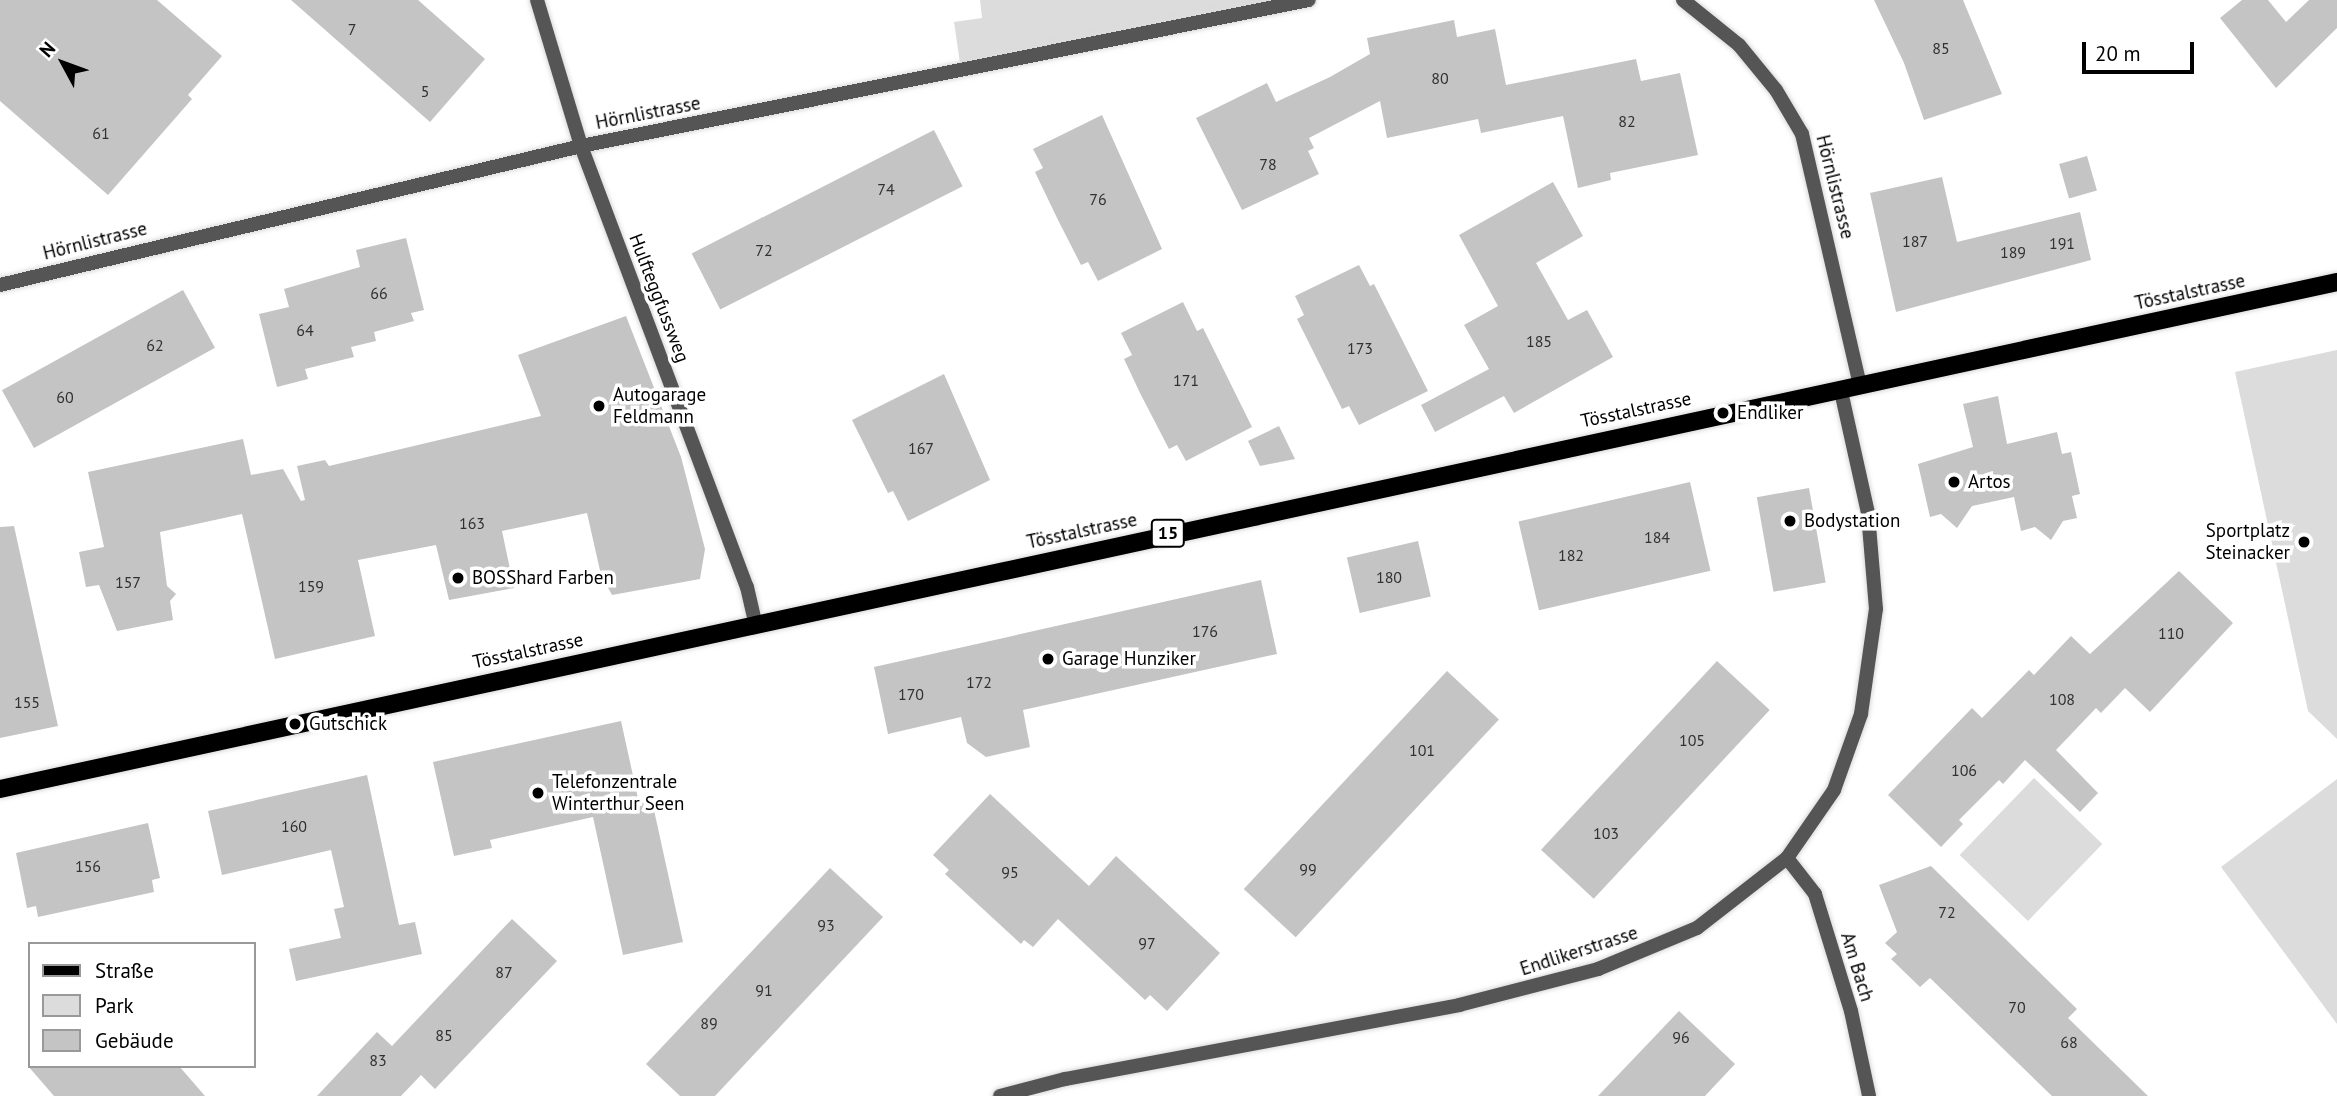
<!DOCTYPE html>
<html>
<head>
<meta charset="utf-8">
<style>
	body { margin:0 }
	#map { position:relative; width:2337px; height:1096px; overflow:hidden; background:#fff; font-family:"PT Sans",sans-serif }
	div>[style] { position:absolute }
	.green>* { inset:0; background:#dcdcdc; transform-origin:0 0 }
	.building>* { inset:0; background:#c4c4c4; transform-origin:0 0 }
	.roads { filter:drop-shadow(0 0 2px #dbdbdb) drop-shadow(0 0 2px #dbdbdb) }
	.service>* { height:14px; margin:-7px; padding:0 7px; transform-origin:7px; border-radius:7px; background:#555 }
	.minor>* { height:14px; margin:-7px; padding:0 7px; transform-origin:7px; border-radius:7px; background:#555 }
	.primary>* { height:18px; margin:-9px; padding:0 9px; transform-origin:9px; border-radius:9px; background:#000 }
	.dots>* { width:19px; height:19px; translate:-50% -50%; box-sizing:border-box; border:4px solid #fff; border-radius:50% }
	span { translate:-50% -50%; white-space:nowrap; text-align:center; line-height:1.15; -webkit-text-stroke:7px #fff; paint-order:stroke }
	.number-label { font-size:16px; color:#313131 }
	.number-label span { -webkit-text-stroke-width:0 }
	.shield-label span { padding:2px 5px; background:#fff; border:2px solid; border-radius:5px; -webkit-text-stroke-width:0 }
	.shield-label { font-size:18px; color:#000; font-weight:700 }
	.street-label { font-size:19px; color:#000 }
	.poi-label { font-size:19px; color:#000 }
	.left { translate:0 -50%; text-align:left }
	.right { translate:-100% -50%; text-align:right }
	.legend { position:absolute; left:28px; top:942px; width:228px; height:126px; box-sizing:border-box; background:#fff; border:2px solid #999; margin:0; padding:9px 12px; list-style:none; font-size:21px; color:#000 }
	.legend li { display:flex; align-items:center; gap:14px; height:35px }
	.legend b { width:35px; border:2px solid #999 }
	.north { position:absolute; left:28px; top:28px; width:70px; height:70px; -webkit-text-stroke:5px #fff; paint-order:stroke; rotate:311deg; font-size:19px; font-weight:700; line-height:28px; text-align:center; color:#000 }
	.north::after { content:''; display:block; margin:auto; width:24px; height:32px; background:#000; clip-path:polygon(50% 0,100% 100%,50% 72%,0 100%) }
	.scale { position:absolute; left:2082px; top:42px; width:112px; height:32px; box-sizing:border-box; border:4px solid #000; border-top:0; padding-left:9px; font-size:21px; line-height:24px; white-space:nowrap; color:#000; -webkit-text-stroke:5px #fff; paint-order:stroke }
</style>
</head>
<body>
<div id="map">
	<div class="green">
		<i style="clip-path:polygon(980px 0,1309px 0,961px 70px,954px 22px,982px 18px)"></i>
		<i style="clip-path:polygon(2337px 350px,2337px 739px,2308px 711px,2235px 372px)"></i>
		<i style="left:2034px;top:778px;width:95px;height:107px;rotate:44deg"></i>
		<i style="clip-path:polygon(2337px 779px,2337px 1024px,2221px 867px)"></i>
	</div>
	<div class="building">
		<i style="clip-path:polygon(0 0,157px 0,222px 56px,188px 95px,192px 99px,108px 195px,0 101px)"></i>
		<i style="clip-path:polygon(291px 0,418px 0,485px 59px,430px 122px)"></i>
		<i style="clip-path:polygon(1874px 0,1963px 0,2002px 94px,1924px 120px,1904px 63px)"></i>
		<i style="clip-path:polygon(2242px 0,2268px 0,2286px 22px,2309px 0,2337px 0,2337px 28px,2276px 88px,2220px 18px)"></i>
		<i style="clip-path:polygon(1454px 20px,1457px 37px,1495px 29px,1506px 85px,1636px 59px,1641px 81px,1680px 73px,1698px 155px,1610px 173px,1611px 180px,1578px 188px,1563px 116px,1481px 133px,1478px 119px,1387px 138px,1380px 101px,1309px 138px,1314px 148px,1308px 151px,1319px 174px,1242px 210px,1196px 118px,1267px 83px,1276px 102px,1330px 77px,1370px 54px,1367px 38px)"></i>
		<i style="clip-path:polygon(1102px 115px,1162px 249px,1098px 281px,1088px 262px,1081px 265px,1058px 220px,1035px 172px,1043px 168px,1033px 149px)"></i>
		<i style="left:934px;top:130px;width:63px;height:272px;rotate:63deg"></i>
		<i style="left:2087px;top:156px;width:36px;height:29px;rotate:74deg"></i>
		<i style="clip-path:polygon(1942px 177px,1957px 242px,2080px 212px,2091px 260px,1896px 312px,1870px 193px)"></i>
		<i style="clip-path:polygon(1553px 182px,1583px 236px,1536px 263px,1568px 320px,1587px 310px,1613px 357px,1514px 413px,1504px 396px,1435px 432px,1421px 405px,1489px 369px,1464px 325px,1498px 306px,1459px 235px)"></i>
		<i style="clip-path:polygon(406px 238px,424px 310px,411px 313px,414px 321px,374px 332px,376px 341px,351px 347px,354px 357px,305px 369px,308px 379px,277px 387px,259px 314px,289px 307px,284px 289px,360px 267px,356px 250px)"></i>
		<i style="clip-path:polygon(1359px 265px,1370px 286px,1374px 284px,1428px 391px,1359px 425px,1349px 406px,1342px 409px,1297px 319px,1304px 315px,1295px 296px)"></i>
		<i style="left:183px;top:290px;width:66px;height:207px;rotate:61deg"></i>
		<i style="clip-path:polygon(1183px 302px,1197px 331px,1203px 328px,1252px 427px,1186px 461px,1177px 445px,1169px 449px,1140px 393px,1124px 359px,1132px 355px,1121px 333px)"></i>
		<i style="clip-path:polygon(626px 316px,681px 457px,705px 549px,700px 579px,612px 595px,601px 575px,587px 513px,502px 531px,514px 588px,449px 600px,436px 545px,358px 560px,375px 636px,275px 659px,242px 514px,160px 532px,167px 586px,176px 594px,170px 601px,173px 620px,117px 631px,99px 585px,86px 587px,79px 552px,104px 547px,88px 472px,243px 439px,251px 475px,283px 469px,301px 501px,305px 500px,297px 466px,325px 460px,329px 466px,541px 416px,518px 355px)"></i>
		<i style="clip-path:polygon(944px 374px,990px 480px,908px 521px,893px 491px,888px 493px,852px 420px)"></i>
		<i style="clip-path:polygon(1998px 396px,2007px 444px,2057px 432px,2062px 454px,2071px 452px,2080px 494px,2072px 496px,2077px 518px,2063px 521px,2051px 540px,2035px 527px,2021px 531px,2014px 497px,1972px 506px,1957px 528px,1941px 514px,1930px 517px,1918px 464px,1973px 447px,1963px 404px)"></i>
		<i style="clip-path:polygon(1279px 426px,1295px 459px,1260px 466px,1248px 441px)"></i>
		<i style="left:1690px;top:482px;width:91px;height:176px;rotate:77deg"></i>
		<i style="left:1809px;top:488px;width:96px;height:53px;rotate:80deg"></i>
		<i style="clip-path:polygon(14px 526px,58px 726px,0 738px,0 527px)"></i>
		<i style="left:1418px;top:541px;width:57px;height:73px;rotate:77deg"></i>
		<i style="clip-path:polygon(2179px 571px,2233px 623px,2150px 712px,2125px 688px,2101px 713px,2096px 708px,2056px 750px,2098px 793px,2080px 812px,2025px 760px,2003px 784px,1999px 780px,1959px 820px,1963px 824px,1941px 847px,1888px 795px,1972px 708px,1982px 718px,2029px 670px,2034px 675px,2071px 636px,2090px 654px)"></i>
		<i style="clip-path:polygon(1261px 580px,1277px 654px,1023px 710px,1030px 747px,986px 757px,967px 743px,961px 717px,888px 734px,874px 667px)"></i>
		<i style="left:1717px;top:661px;width:72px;height:258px;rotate:43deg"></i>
		<i style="left:1447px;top:671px;width:71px;height:298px;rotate:43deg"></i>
		<i style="clip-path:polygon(621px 721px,639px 803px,652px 801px,683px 942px,623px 955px,593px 817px,490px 840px,492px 848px,454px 856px,433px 762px)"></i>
		<i style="clip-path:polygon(367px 775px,399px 925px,415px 922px,422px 954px,296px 981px,289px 949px,341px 938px,334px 909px,344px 907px,331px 850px,222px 875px,208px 811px)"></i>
		<i style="clip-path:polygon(990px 794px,1089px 886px,1116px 856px,1220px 953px,1167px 1011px,1150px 995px,1145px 1000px,1058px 919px,1033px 947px,1024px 940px,1021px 944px,945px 874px,949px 870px,933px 855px)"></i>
		<i style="clip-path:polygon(148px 823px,160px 878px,152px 880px,154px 892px,38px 917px,36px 906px,27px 908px,16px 853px)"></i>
		<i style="clip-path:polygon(1931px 866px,2077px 1009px,2068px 1018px,2148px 1096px,2052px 1096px,1930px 978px,1920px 987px,1891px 959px,1897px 954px,1885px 943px,1897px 932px,1879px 885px)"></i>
		<i style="clip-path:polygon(830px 868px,883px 917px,715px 1096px,680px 1096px,646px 1064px)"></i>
		<i style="clip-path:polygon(512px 919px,557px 961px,435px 1089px,421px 1075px,401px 1096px,317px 1096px,377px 1032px,392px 1046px)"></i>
		<i style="clip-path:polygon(1679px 1011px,1735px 1064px,1705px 1096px,1598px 1096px)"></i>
		<i style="clip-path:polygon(28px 1066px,179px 1066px,205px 1096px,54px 1096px)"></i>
	</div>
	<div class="roads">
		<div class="service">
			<i style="left:581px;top:146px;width:471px;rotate:69.4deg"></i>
			<i style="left:747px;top:587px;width:37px;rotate:77deg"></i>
		</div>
		<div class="minor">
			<i style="left:537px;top:0;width:152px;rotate:73.2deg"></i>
			<i style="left:1683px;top:0;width:72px;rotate:38.8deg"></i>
			<i style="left:1739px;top:45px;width:58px;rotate:50.6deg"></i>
			<i style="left:1776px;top:90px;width:51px;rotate:59.4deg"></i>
			<i style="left:1802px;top:134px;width:258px;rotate:77deg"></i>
			<i style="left:0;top:285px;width:597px;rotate:-13.45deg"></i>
			<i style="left:581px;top:146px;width:742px;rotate:-11.34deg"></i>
			<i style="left:1787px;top:858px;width:46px;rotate:52.1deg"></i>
			<i style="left:1815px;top:894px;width:122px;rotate:72.9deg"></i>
			<i style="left:1851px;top:1011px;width:87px;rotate:78deg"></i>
			<i style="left:1000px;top:1096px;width:67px;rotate:-14.7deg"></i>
			<i style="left:1065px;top:1079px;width:401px;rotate:-10.6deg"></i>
			<i style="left:1459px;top:1005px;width:144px;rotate:-14.5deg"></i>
			<i style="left:1598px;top:969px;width:107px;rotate:-22.5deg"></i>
			<i style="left:1697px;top:928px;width:114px;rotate:-37.9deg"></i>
			<i style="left:1787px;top:858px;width:83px;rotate:-55.3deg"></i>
			<i style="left:1834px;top:790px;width:81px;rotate:-70.4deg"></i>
			<i style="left:1861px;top:714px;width:106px;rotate:-81.9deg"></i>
			<i style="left:1876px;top:609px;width:96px;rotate:-94.8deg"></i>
			<i style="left:1868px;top:513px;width:125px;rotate:-102.5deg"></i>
		</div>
		<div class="primary">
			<i style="left:0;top:789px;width:2391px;rotate:-12.24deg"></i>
		</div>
	</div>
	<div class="dots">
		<i style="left:599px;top:406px;background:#000"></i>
		<i style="left:1723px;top:413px;background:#000"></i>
		<i style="left:1954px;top:482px;background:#000"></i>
		<i style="left:1790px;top:521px;background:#000"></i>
		<i style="left:2304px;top:542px;background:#000"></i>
		<i style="left:458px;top:578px;background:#000"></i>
		<i style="left:1048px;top:659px;background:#000"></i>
		<i style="left:295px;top:724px;background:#000"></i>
		<i style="left:538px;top:793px;background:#000"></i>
	</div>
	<div class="number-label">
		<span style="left:352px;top:29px">7</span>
		<span style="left:1941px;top:48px">85</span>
		<span style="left:1440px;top:78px">80</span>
		<span style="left:425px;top:91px">5</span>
		<span style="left:1627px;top:121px">82</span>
		<span style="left:101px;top:133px">61</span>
		<span style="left:1268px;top:164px">78</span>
		<span style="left:886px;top:189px">74</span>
		<span style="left:1098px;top:199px">76</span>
		<span style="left:1915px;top:241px">187</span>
		<span style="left:2062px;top:243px">191</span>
		<span style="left:764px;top:250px">72</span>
		<span style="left:2013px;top:252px">189</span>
		<span style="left:379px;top:293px">66</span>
		<span style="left:305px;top:330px">64</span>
		<span style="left:1539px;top:341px">185</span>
		<span style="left:155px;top:345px">62</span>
		<span style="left:1360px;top:348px">173</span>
		<span style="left:1186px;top:380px">171</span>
		<span style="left:65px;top:397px">60</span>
		<span style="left:921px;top:448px">167</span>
		<span style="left:472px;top:523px">163</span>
		<span style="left:1657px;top:537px">184</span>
		<span style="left:1571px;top:555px">182</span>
		<span style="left:1389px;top:577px">180</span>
		<span style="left:128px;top:582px">157</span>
		<span style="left:311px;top:586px">159</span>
		<span style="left:1205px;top:631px">176</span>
		<span style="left:2171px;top:633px">110</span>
		<span style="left:979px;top:682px">172</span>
		<span style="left:911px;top:694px">170</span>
		<span style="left:2062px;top:699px">108</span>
		<span style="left:27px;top:702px">155</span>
		<span style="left:1692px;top:740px">105</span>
		<span style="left:1422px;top:750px">101</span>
		<span style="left:1964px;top:770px">106</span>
		<span style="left:294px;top:826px">160</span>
		<span style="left:1606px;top:833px">103</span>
		<span style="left:88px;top:866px">156</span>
		<span style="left:1308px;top:869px">99</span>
		<span style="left:1010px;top:872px">95</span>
		<span style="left:1947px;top:912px">72</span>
		<span style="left:826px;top:925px">93</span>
		<span style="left:1147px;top:943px">97</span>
		<span style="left:504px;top:972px">87</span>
		<span style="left:764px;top:990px">91</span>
		<span style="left:2017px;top:1007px">70</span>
		<span style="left:709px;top:1023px">89</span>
		<span style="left:444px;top:1035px">85</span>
		<span style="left:1681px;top:1037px">96</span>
		<span style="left:2069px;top:1042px">68</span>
		<span style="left:378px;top:1060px">83</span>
	</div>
	<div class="shield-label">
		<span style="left:1168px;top:533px">15</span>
	</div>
	<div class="street-label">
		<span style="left:648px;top:113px;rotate:-11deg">Hörnlistrasse</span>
		<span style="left:1835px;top:187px;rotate:76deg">Hörnlistrasse</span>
		<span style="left:95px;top:241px;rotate:-14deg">Hörnlistrasse</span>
		<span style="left:2190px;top:292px;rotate:-12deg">Tösstalstrasse</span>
		<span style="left:659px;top:298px;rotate:69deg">Hulfteggfussweg</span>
		<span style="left:1636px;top:410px;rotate:-12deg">Tösstalstrasse</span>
		<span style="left:1082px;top:531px;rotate:-12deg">Tösstalstrasse</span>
		<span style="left:528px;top:651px;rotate:-12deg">Tösstalstrasse</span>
		<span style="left:1579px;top:951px;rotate:-18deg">Endlikerstrasse</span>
		<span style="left:1857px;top:967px;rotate:73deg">Am Bach</span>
	</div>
	<div class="poi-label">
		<span class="left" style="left:613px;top:406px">Autogarage<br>Feldmann</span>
		<span class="left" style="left:1737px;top:413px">Endliker</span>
		<span class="left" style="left:1968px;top:482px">Artos</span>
		<span class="left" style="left:1804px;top:521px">Bodystation</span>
		<span class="right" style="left:2290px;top:542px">Sportplatz<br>Steinacker</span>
		<span class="left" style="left:472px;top:578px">BOSShard Farben</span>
		<span class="left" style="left:1062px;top:659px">Garage Hunziker</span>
		<span class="left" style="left:309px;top:724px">Gutschick</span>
		<span class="left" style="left:552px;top:793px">Telefonzentrale<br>Winterthur Seen</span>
	</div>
	<ul class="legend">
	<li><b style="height:9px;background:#000"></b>Straße</li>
	<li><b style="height:19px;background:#dcdcdc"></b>Park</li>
	<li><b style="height:19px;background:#c4c4c4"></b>Gebäude</li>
	</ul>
	<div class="north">N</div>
	<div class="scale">20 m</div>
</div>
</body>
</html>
